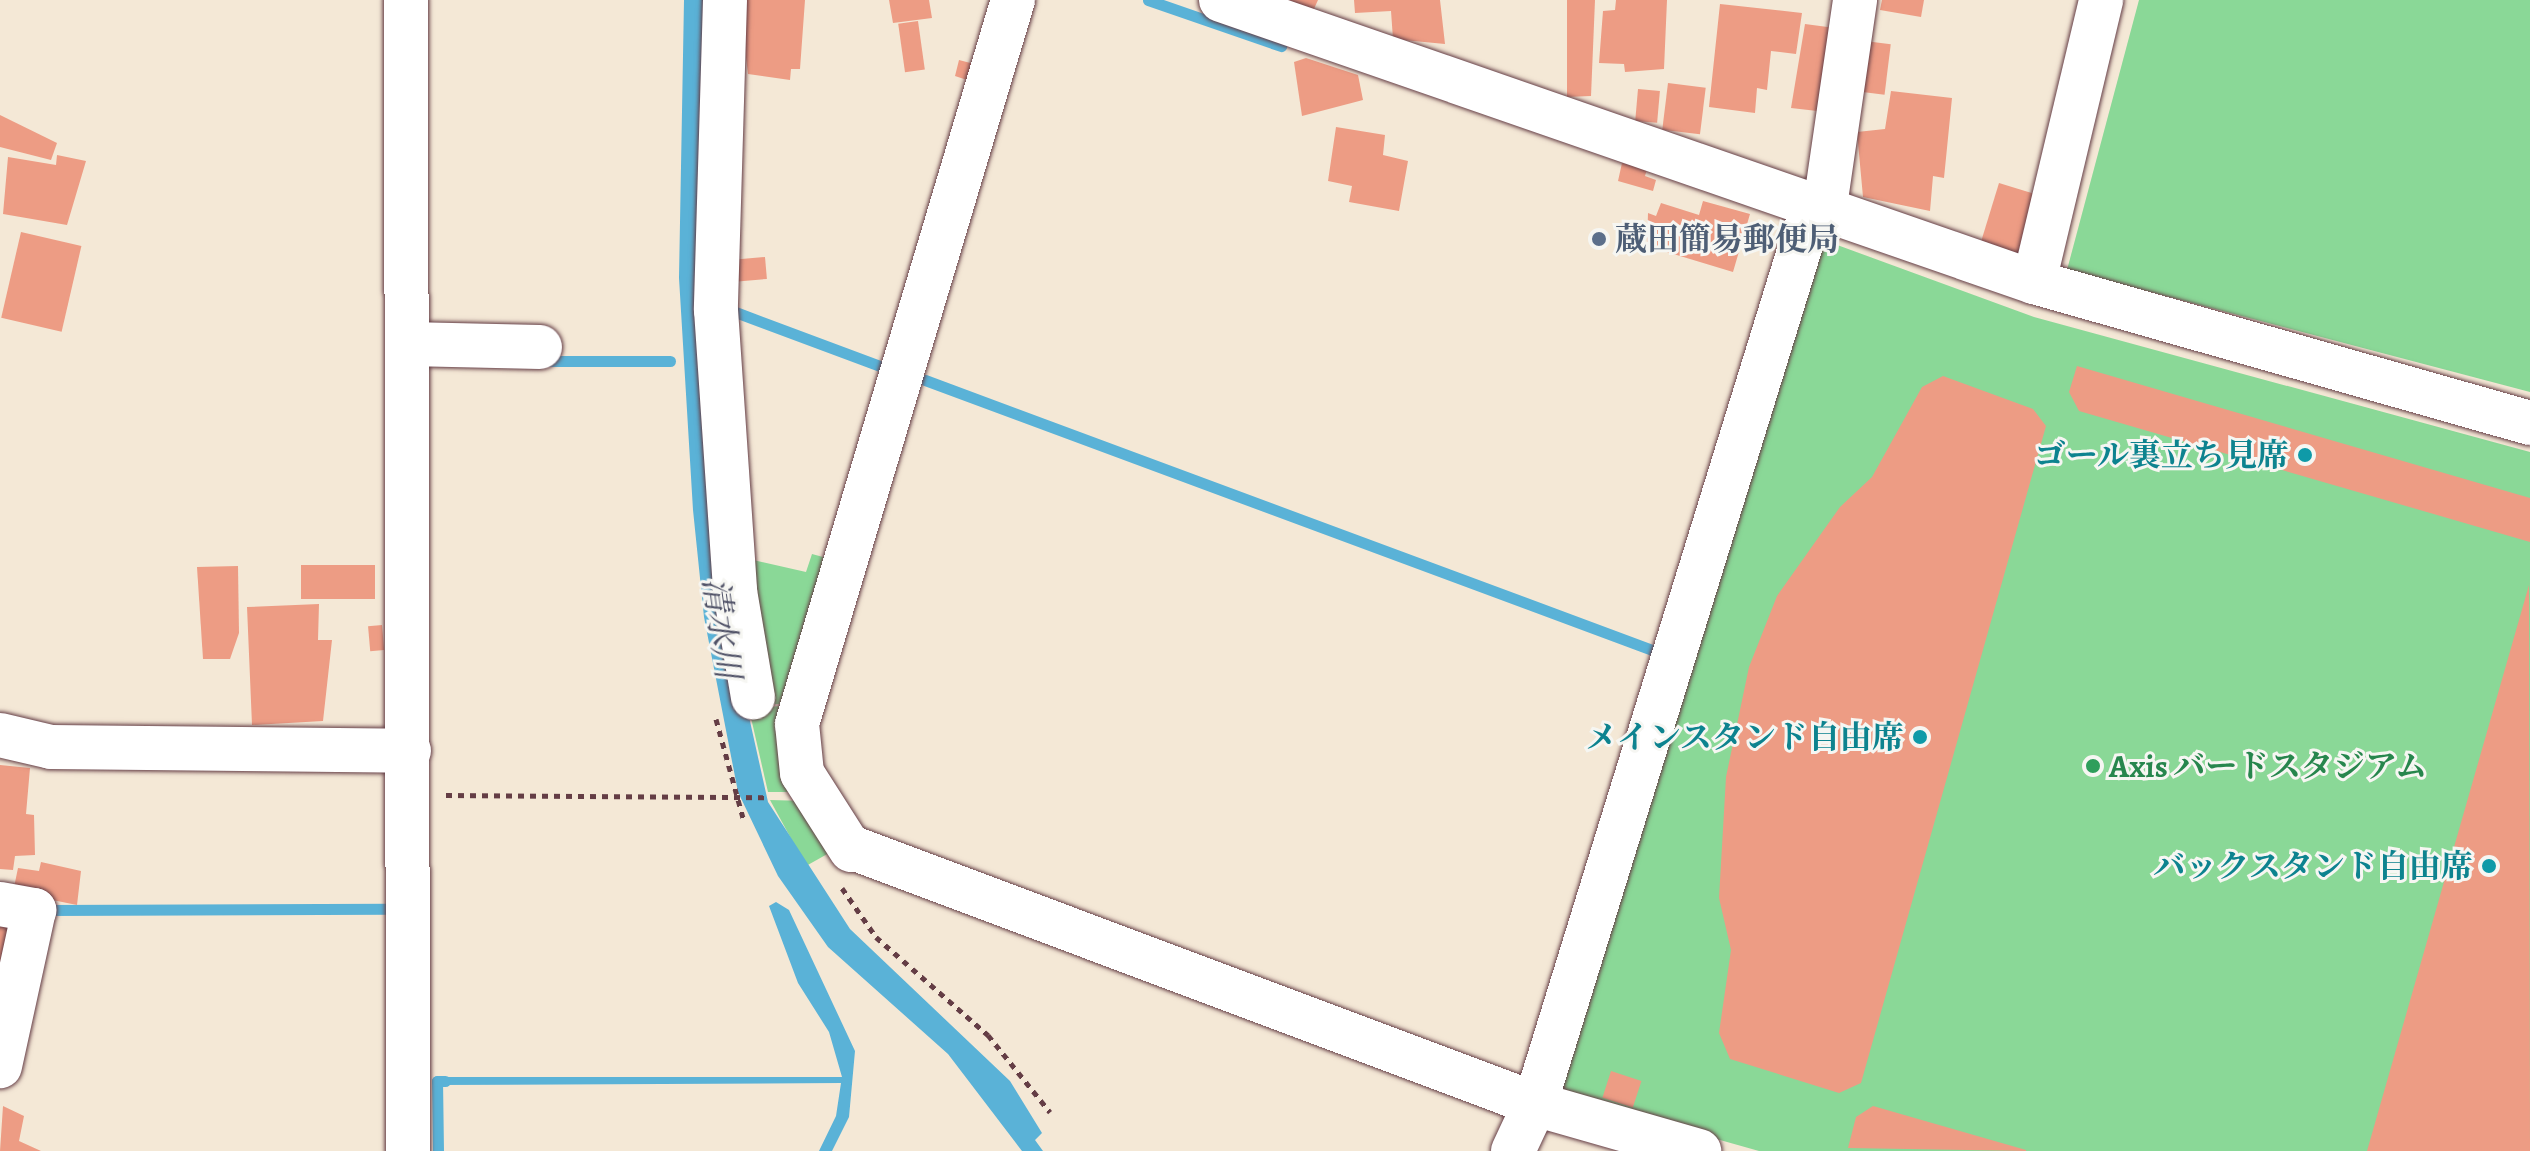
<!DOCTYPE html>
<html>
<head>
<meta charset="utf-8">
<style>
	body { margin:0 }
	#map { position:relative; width:2530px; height:1151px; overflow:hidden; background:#f4e8d6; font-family:Alegreya,"Noto Serif JP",serif }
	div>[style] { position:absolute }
	.green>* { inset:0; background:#8ad897 }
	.water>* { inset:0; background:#5ab2d7 }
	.stream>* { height:11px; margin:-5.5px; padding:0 5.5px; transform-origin:5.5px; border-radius:5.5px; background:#5ab2d7 }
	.building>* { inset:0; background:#ed9c84; transform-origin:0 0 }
	.path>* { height:5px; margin-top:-2.5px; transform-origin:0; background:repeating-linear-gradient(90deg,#643d45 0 6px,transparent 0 12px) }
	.roads { filter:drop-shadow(0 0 2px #643d45) drop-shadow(0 0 2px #643d45) }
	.minor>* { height:44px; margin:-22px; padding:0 22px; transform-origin:22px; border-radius:22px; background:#fff }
	.dots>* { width:22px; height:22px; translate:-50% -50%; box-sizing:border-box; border:4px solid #f6f6f2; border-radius:50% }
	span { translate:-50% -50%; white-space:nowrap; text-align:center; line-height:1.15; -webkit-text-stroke:6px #f6f6f2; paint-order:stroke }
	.service-label { font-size:32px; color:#4e5e75; font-weight:700 }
	.left { translate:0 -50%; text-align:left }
	.culture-label { font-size:32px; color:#0d838f; font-weight:700 }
	.right { translate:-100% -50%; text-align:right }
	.leisure-label { font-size:32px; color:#27864d; font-weight:700 }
	.water-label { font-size:34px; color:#505267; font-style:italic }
</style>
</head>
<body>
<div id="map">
	<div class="green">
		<i style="clip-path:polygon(2139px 0,2530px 0,2530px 392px,2067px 270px)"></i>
		<i style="clip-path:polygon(1829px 242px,2034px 317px,2530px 452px,2530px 1151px,1759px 1151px,1564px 1096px,1556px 1080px,1818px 248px)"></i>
		<i style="clip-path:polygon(812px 554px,834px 560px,791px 703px,764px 705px,740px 557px,806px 572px)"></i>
		<i style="clip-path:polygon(790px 705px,799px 792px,768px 792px,749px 709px)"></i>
		<i style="clip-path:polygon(770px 800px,806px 801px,838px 848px,806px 866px)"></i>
	</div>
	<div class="water">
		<i style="clip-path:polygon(684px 0,717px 0,733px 645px,768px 802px,850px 929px,1010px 1081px,1042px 1133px,1035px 1140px,1043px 1151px,1022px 1151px,948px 1054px,828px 947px,778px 876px,738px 792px,704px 617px,693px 510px,679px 278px)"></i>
		<i style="clip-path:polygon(776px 902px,789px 910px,855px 1051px,849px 1117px,832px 1151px,819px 1151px,836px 1116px,841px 1083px,435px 1085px,434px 1077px,842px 1077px,829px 1032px,798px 983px,769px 906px)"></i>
	</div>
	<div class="stream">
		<i style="left:1148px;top:0;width:141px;rotate:19.1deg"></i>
		<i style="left:730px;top:310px;width:169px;rotate:20.5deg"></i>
		<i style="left:542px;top:361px;width:128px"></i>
		<i style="left:925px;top:380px;width:776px;rotate:20.37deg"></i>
		<i style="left:47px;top:910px;width:342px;rotate:-0.2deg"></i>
		<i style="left:438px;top:1151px;width:70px;rotate:-90.8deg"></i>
		<i style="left:437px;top:1081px;width:8px"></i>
	</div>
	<div class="building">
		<i style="clip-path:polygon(739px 0,805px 0,800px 69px,791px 69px,790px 80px,748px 74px)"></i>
		<i style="clip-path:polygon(889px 0,929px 0,932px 18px,893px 23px)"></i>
		<i style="clip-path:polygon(1285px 0,1318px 0,1313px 11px)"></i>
		<i style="clip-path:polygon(1354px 0,1440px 0,1445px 44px,1393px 39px,1391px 11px,1355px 13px)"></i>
		<i style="clip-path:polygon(1567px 0,1595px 0,1591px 96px,1567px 97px)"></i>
		<i style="clip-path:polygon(1616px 0,1667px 0,1664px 69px,1625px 72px,1624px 64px,1599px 63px,1603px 11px,1615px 10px)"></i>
		<i style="clip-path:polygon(1882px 0,1924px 0,1921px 17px,1880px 10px)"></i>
		<i style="clip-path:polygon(1720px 4px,1802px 13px,1796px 54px,1771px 51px,1767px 90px,1757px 88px,1755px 113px,1709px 107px)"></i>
		<i style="left:918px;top:21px;width:49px;height:20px;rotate:82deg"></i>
		<i style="clip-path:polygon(1805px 24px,1835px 28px,1826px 112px,1791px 108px)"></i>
		<i style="left:1857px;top:40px;width:34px;height:51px;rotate:7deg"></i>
		<i style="clip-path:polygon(1306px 58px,1358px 75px,1363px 100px,1302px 116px,1294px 62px)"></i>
		<i style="clip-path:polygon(959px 60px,978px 65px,976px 83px,955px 76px)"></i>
		<i style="left:1668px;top:83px;width:38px;height:47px;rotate:7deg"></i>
		<i style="left:1638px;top:89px;width:22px;height:32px;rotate:5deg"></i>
		<i style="clip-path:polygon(1891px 91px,1952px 98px,1944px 178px,1933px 176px,1930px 211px,1863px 197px,1857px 132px,1885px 129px)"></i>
		<i style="clip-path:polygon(0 115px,57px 143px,51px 160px,0 147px)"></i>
		<i style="clip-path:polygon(1336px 127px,1385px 135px,1383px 155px,1408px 161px,1399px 211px,1349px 202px,1352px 186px,1328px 181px)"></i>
		<i style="clip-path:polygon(57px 155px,86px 161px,67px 225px,3px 214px,8px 157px,56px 165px)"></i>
		<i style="clip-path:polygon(1622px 163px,1647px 169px,1645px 176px,1656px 180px,1653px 191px,1618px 181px)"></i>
		<i style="left:1999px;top:183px;width:42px;height:62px;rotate:17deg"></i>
		<i style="clip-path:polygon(1703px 201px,1750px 214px,1733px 272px,1647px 246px,1648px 213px,1656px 216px,1661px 203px,1699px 215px)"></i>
		<i style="left:21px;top:232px;width:62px;height:88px;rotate:13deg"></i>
		<i style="left:765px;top:257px;width:22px;height:35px;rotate:85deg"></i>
		<i style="clip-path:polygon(2077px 366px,2530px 498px,2530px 542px,2079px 411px,2069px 392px)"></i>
		<i style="clip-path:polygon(1943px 376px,2033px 409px,2046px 426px,1861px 1083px,1839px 1093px,1730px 1059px,1719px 1033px,1731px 950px,1719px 898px,1726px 777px,1749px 667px,1777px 596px,1840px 507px,1872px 477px,1922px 387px)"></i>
		<i style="left:375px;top:565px;width:34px;height:74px;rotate:90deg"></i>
		<i style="clip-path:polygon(238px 566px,239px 633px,230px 659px,203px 659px,197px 567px)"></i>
		<i style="clip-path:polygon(2529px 585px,2530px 1151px,2367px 1151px)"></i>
		<i style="clip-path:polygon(319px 604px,318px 640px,332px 640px,323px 721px,252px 725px,247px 607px)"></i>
		<i style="left:382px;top:625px;width:25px;height:14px;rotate:85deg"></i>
		<i style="clip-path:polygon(0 765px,30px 768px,26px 814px,34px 815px,35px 855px,15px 856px,13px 870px,0 869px)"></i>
		<i style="clip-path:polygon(41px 862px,81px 871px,77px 905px,13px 892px,18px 868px,39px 871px)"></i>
		<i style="clip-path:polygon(0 909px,20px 912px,0 975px)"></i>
		<i style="left:1611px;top:1071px;width:32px;height:28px;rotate:18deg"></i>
		<i style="clip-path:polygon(3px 1106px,24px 1116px,19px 1141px,41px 1151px,0 1151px)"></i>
		<i style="clip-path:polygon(1873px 1106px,2026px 1150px,2026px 1151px,1848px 1148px,1856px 1117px)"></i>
	</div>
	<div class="path">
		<i style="left:716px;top:719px;width:103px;rotate:74.7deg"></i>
		<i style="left:446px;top:795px;width:322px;rotate:0.4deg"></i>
		<i style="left:842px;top:888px;width:60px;rotate:55.2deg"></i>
		<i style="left:876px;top:937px;width:149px;rotate:41.2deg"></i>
		<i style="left:988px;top:1035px;width:99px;rotate:51.2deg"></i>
	</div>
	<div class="roads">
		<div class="minor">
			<i style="left:406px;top:0;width:1151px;rotate:89.9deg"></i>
			<i style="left:725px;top:0;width:310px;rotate:91.7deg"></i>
			<i style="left:716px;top:310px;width:282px;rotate:86.1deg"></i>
			<i style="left:735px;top:591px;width:108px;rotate:80.4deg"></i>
			<i style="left:1221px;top:0;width:861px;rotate:19.13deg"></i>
			<i style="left:2034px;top:282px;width:516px;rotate:15.87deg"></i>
			<i style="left:1824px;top:213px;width:215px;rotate:-81.7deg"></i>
			<i style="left:2034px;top:282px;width:290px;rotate:-76.6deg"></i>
			<i style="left:408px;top:344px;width:132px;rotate:1.3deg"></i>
			<i style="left:0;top:735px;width:52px;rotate:13.2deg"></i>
			<i style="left:51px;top:747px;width:358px;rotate:0.6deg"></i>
			<i style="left:853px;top:848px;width:728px;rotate:20.57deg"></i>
			<i style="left:1535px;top:1104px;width:171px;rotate:16deg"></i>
			<i style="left:851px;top:850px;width:91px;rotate:-122.5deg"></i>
			<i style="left:802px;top:773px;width:49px;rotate:-95.8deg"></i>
			<i style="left:797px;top:724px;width:756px;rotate:-73.39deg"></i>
			<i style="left:0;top:904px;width:35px;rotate:10deg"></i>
			<i style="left:34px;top:910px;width:160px;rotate:102.3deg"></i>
			<i style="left:1513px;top:1151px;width:52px;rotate:-64.9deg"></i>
			<i style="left:1535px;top:1104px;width:937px;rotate:-72.8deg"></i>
		</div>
	</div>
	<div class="dots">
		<i style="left:1599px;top:239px;background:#5c6f8a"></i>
		<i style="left:2305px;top:455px;background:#0f9aa8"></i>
		<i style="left:1920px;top:737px;background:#0f9aa8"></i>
		<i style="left:2093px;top:766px;background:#2e9e5b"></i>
		<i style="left:2489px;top:866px;background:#0f9aa8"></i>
	</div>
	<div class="service-label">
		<span class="left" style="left:1615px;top:239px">蔵田簡易郵便局</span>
	</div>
	<div class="culture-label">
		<span class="right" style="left:2289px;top:455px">ゴール裏立ち見席</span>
		<span class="right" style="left:1904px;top:737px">メインスタンド自由席</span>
		<span class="right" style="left:2473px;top:866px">バックスタンド自由席</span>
	</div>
	<div class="leisure-label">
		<span class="left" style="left:2109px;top:766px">Axis バードスタジアム</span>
	</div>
	<div class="water-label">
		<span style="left:722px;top:628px;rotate:82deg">清水川</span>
	</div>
</div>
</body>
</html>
